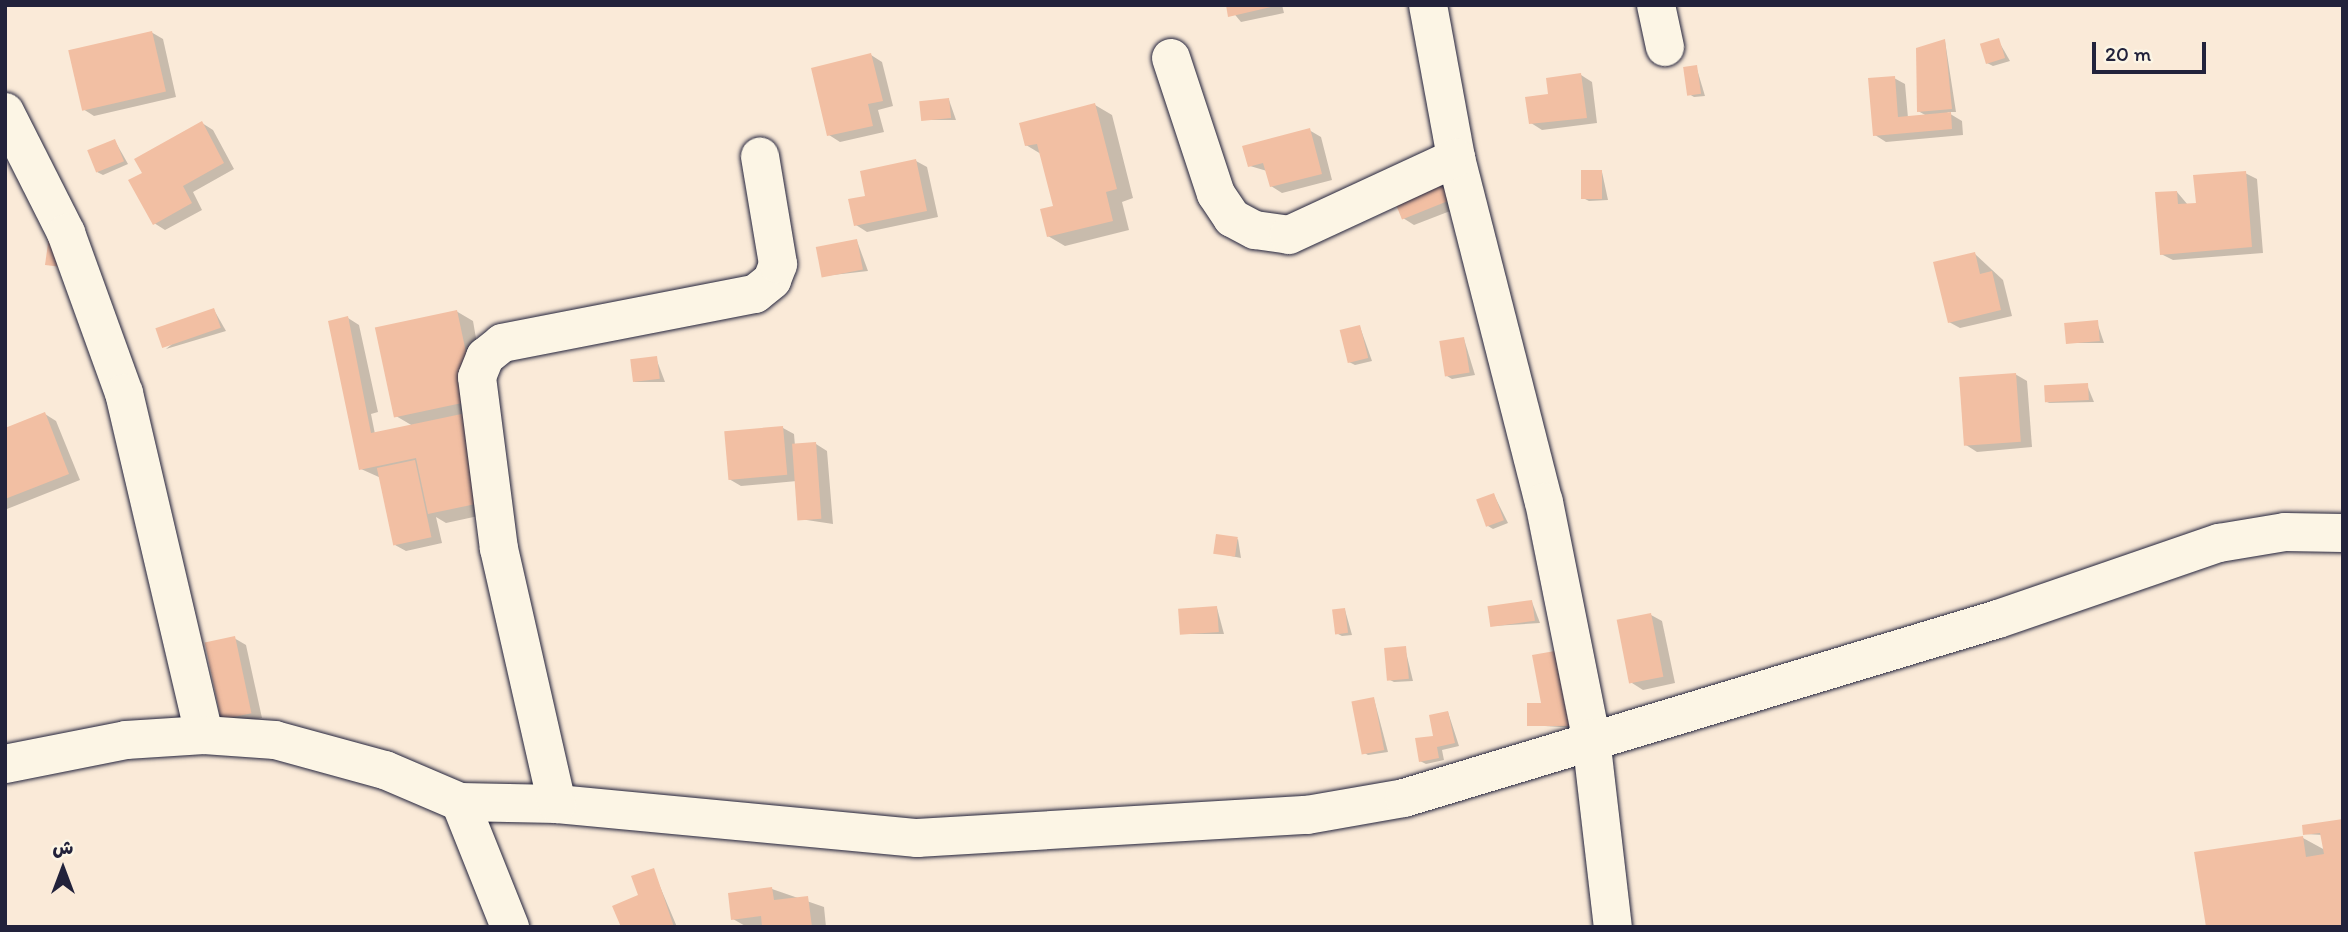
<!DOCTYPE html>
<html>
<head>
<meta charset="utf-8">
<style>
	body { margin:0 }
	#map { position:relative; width:2348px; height:932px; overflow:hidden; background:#faead8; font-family:Itim,"Playpen Sans Arabic",sans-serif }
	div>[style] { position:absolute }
	.shadow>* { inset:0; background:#0003 }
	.building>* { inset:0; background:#f2bfa3; transform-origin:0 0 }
	.roads { filter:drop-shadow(0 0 2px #22223b) drop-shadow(0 0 2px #22223b) }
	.minor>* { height:38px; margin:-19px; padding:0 19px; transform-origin:19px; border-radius:19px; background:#fcf5e5 }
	span { translate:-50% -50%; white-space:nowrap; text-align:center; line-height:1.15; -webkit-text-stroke:7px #fcf5e5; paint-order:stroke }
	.frame { position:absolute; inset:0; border:7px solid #22223b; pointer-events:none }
	.north { position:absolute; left:28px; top:834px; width:70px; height:70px; -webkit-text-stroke:5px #fcf5e5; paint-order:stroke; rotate:0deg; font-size:19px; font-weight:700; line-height:28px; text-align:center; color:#22223b }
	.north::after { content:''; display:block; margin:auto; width:24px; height:32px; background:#22223b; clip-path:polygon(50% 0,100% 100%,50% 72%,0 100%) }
	.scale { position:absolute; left:2092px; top:42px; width:114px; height:32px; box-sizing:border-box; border:4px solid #22223b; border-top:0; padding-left:9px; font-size:21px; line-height:24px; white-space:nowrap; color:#22223b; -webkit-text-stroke:5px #fcf5e5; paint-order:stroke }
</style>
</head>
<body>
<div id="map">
	<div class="shadow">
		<i style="clip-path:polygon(1227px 5px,1282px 5px,1284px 13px,1241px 22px)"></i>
		<i style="clip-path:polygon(151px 32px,163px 39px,176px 97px,94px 116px,83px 109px)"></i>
		<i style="clip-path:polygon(1998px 40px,2010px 61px,1993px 66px,1987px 63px)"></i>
		<i style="clip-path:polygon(1945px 41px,1956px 112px,1947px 112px,1962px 121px,1963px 135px,1886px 142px,1875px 135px,1894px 78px,1905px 84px,1908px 118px,1927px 116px,1918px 111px,1917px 49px)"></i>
		<i style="clip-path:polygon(871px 55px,882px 62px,893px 106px,878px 110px,884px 132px,840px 142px,829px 135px)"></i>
		<i style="clip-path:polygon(1696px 66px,1705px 96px,1694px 97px,1689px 94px)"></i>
		<i style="clip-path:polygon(1581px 75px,1592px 82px,1597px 123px,1542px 130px,1531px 123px,1550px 95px)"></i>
		<i style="clip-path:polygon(949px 100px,956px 120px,923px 120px)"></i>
		<i style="clip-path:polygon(1095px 105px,1112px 115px,1133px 198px,1122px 202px,1129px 230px,1065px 246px,1048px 236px,1055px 207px,1041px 154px,1026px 145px)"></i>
		<i style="clip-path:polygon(202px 123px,213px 130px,234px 169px,193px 192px,202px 210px,165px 230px,154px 223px,144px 174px)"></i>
		<i style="clip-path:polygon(1309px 130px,1321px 137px,1332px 180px,1282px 193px,1271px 186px,1267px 171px,1250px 166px)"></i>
		<i style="clip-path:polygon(115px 141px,128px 164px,103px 175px,97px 172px)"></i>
		<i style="clip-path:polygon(916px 161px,927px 167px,938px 217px,867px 232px,856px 225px,867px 197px)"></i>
		<i style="clip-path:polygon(1454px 166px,1476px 201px,1414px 225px,1403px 218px)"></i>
		<i style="clip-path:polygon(1602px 172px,1608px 200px,1589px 201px,1583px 198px)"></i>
		<i style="clip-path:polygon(2245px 173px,2257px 179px,2263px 253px,2173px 260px,2161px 254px,2177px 192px,2188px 205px,2198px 205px)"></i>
		<i style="clip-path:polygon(857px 241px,868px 271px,824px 276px)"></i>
		<i style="clip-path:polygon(1975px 254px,2003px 280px,2012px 316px,1960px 328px,1949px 322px)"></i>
		<i style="clip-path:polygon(214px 310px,226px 331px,166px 349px)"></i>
		<i style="clip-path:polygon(456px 311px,473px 321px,506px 510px,446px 523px,436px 517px,442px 543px,406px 551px,395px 545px,381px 478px,361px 469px,348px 318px,359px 325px,378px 412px,371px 414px,375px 434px,413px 426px,396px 416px)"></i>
		<i style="clip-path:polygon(2097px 322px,2104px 343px,2068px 343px)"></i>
		<i style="clip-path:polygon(1360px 327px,1372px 361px,1355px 365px,1349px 362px)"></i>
		<i style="clip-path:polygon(1464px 339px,1475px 375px,1452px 379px,1447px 376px)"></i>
		<i style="clip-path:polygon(656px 358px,665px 382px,634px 382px)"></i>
		<i style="clip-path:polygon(2015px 374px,2027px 381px,2032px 447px,1977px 452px,1966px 445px)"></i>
		<i style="clip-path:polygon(2087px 385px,2094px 402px,2047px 403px)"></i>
		<i style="clip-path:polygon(45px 414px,56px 421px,80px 480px,7px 509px,5px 429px)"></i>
		<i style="clip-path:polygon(783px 428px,794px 434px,795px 446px,816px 444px,827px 451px,833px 524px,800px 519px,797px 481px,741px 486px,729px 479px)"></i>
		<i style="clip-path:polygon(1494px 495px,1508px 523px,1493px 529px,1488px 526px)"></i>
		<i style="clip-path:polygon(1238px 539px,1241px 558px,1216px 553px)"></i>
		<i style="clip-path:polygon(1532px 602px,1540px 623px,1493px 626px)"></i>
		<i style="clip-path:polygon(1217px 608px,1224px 634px,1182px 634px)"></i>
		<i style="clip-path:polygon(1345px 610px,1352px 635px,1342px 636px,1336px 633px)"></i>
		<i style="clip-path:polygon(1651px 615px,1662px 621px,1675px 683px,1643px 690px,1632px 683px)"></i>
		<i style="clip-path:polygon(234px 638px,246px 645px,262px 718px,235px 725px,224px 718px)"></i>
		<i style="clip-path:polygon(1405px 648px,1413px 681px,1394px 682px,1388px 679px)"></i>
		<i style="clip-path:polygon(1534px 657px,1592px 705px,1576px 728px,1529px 725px,1543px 705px)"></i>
		<i style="clip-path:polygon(1374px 699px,1388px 752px,1368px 755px,1363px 752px)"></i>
		<i style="clip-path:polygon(1448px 712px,1459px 746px,1442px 750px,1444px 760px,1426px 764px,1420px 761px)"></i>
		<i style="clip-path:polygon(2343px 820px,2343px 927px,2208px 927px,2303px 838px,2325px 850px,2323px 835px,2305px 834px)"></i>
		<i style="clip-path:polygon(653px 870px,677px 927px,623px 927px,640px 896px)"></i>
		<i style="clip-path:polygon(772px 889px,824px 907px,826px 927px,747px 927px,733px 919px)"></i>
	</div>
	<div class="building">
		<i style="clip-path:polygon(1226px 5px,1275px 5px,1275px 6px,1228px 17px)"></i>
		<i style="left:152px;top:31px;width:62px;height:86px;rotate:77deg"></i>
		<i style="left:1999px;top:38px;width:21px;height:20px;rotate:73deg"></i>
		<i style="clip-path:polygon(1945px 39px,1952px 109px,1917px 112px,1916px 48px)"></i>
		<i style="clip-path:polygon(871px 53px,883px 101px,868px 104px,873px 126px,827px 136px,811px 68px)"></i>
		<i style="left:1697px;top:65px;width:29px;height:14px;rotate:82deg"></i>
		<i style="clip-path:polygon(1581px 73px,1587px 118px,1529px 124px,1525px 97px,1548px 94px,1546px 78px)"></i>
		<i style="clip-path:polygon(1895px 76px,1898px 117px,1951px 112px,1952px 129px,1873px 136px,1868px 78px)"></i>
		<i style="left:949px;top:98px;width:20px;height:30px;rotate:84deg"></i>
		<i style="clip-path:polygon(1095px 103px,1117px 189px,1106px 192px,1113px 221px,1047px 237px,1040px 209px,1053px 206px,1037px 144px,1025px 146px,1019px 123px)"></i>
		<i style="clip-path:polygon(202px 121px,224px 163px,183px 186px,192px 203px,153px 225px,128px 180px,142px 173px,134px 159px)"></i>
		<i style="clip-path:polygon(1310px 128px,1322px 174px,1270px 187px,1263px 163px,1248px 167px,1242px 146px)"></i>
		<i style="left:115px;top:139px;width:24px;height:30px;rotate:68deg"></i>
		<i style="clip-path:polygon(916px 159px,927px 211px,854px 226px,848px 199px,865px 196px,860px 171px)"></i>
		<i style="left:1454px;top:164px;width:32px;height:69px;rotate:68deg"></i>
		<i style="left:1581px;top:170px;width:21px;height:29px"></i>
		<i style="clip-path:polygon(2246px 171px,2252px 247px,2160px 255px,2155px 192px,2177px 191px,2178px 204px,2196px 203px,2193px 175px)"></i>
		<i style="clip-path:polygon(49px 236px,62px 267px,45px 265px)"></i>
		<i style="left:857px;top:239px;width:31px;height:42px;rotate:79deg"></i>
		<i style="clip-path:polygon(1975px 252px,1980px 274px,1992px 271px,2001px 310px,1948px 323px,1933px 262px)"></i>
		<i style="left:214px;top:308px;width:21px;height:62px;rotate:71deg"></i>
		<i style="left:457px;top:310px;width:92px;height:84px;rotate:78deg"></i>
		<i style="clip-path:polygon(348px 316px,371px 433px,471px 412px,490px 501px,428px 514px,416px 458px,359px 470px,328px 321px)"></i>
		<i style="left:2098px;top:320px;width:21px;height:34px;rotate:85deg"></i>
		<i style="left:1360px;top:325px;width:34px;height:21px;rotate:76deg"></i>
		<i style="left:1464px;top:337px;width:36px;height:25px;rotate:81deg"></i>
		<i style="left:657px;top:356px;width:23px;height:27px;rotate:83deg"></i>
		<i style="left:2016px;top:373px;width:69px;height:57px;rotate:86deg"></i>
		<i style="left:2088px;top:383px;width:17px;height:44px;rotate:87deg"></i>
		<i style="clip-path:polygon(45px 412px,69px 474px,5px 499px,5px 428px)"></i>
		<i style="left:783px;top:426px;width:49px;height:59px;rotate:85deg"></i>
		<i style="left:816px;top:442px;width:77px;height:24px;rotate:86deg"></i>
		<i style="left:415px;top:460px;width:79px;height:39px;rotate:78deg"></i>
		<i style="left:1494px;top:493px;width:29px;height:19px;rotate:70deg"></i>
		<i style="left:1216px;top:534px;width:22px;height:20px;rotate:8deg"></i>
		<i style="left:1532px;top:600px;width:21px;height:45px;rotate:82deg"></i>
		<i style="left:1217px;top:606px;width:26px;height:39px;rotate:86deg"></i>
		<i style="left:1345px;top:608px;width:25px;height:13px;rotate:83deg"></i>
		<i style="left:1651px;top:613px;width:65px;height:35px;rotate:79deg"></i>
		<i style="left:235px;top:636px;width:79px;height:31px;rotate:78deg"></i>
		<i style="left:1406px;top:646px;width:33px;height:22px;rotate:85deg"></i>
		<i style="clip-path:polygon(1572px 648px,1581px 699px,1562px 703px,1571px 703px,1571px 726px,1527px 726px,1527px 703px,1541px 703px,1532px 655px)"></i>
		<i style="left:1374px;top:697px;width:54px;height:23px;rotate:79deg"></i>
		<i style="clip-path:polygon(1448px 711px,1455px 743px,1437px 747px,1439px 758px,1419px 762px,1415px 738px,1433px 736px,1429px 715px)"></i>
		<i style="clip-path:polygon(2343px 819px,2343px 927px,2206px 927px,2194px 852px,2303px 836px,2306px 857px,2324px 854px,2320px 833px,2303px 835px,2302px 825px)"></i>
		<i style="clip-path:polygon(654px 868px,674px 927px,621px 927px,612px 906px,638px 895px,631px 876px)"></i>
		<i style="clip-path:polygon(772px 887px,774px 900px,808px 896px,812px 927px,762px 927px,761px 916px,731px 920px,728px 893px)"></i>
	</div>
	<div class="roads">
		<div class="minor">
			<i style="left:1428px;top:5px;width:156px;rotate:79.6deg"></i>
			<i style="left:1456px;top:158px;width:355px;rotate:75.7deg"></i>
			<i style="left:1544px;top:502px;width:241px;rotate:78.7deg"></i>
			<i style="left:1591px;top:738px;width:190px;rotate:83.4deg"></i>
			<i style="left:1656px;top:5px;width:43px;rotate:77.9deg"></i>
			<i style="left:1171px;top:58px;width:143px;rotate:71.7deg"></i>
			<i style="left:1216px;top:194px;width:29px;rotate:56deg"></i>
			<i style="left:1232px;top:218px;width:26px;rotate:28deg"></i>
			<i style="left:1255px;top:230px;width:34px;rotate:8deg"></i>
			<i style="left:1289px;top:235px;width:184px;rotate:-24.8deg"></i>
			<i style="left:5px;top:112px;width:136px;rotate:63.2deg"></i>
			<i style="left:66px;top:233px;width:170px;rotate:70.1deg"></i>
			<i style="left:124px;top:393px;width:351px;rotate:76.8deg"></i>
			<i style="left:5px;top:764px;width:123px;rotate:-11.2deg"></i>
			<i style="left:126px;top:740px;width:78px;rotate:-3.7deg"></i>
			<i style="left:204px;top:735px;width:71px;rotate:4deg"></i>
			<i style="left:275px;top:740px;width:114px;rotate:15.3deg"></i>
			<i style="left:385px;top:770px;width:82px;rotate:23.1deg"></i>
			<i style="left:460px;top:802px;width:97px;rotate:1.2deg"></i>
			<i style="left:557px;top:804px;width:362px;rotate:5.4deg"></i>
			<i style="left:917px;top:838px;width:391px;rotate:-3.4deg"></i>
			<i style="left:1307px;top:815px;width:98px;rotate:-9.9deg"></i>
			<i style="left:1404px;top:798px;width:620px;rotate:-16.77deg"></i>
			<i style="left:1998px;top:619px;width:234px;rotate:-19deg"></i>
			<i style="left:2219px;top:543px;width:67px;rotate:-9.5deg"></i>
			<i style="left:2285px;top:532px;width:58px;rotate:1deg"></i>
			<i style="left:460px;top:802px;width:135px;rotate:68.2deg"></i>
			<i style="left:557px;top:804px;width:262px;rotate:-102.8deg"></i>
			<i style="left:499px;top:549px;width:173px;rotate:-97.3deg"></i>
			<i style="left:477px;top:377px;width:22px;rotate:-68deg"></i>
			<i style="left:485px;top:357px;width:22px;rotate:-39deg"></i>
			<i style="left:502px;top:343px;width:258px;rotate:-11deg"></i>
			<i style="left:755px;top:294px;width:22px;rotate:-39deg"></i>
			<i style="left:772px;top:280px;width:17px;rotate:-69deg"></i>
			<i style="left:778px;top:264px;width:109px;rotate:-99.5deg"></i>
		</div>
	</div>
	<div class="frame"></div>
	<div class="north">ش</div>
	<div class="scale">20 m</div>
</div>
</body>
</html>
